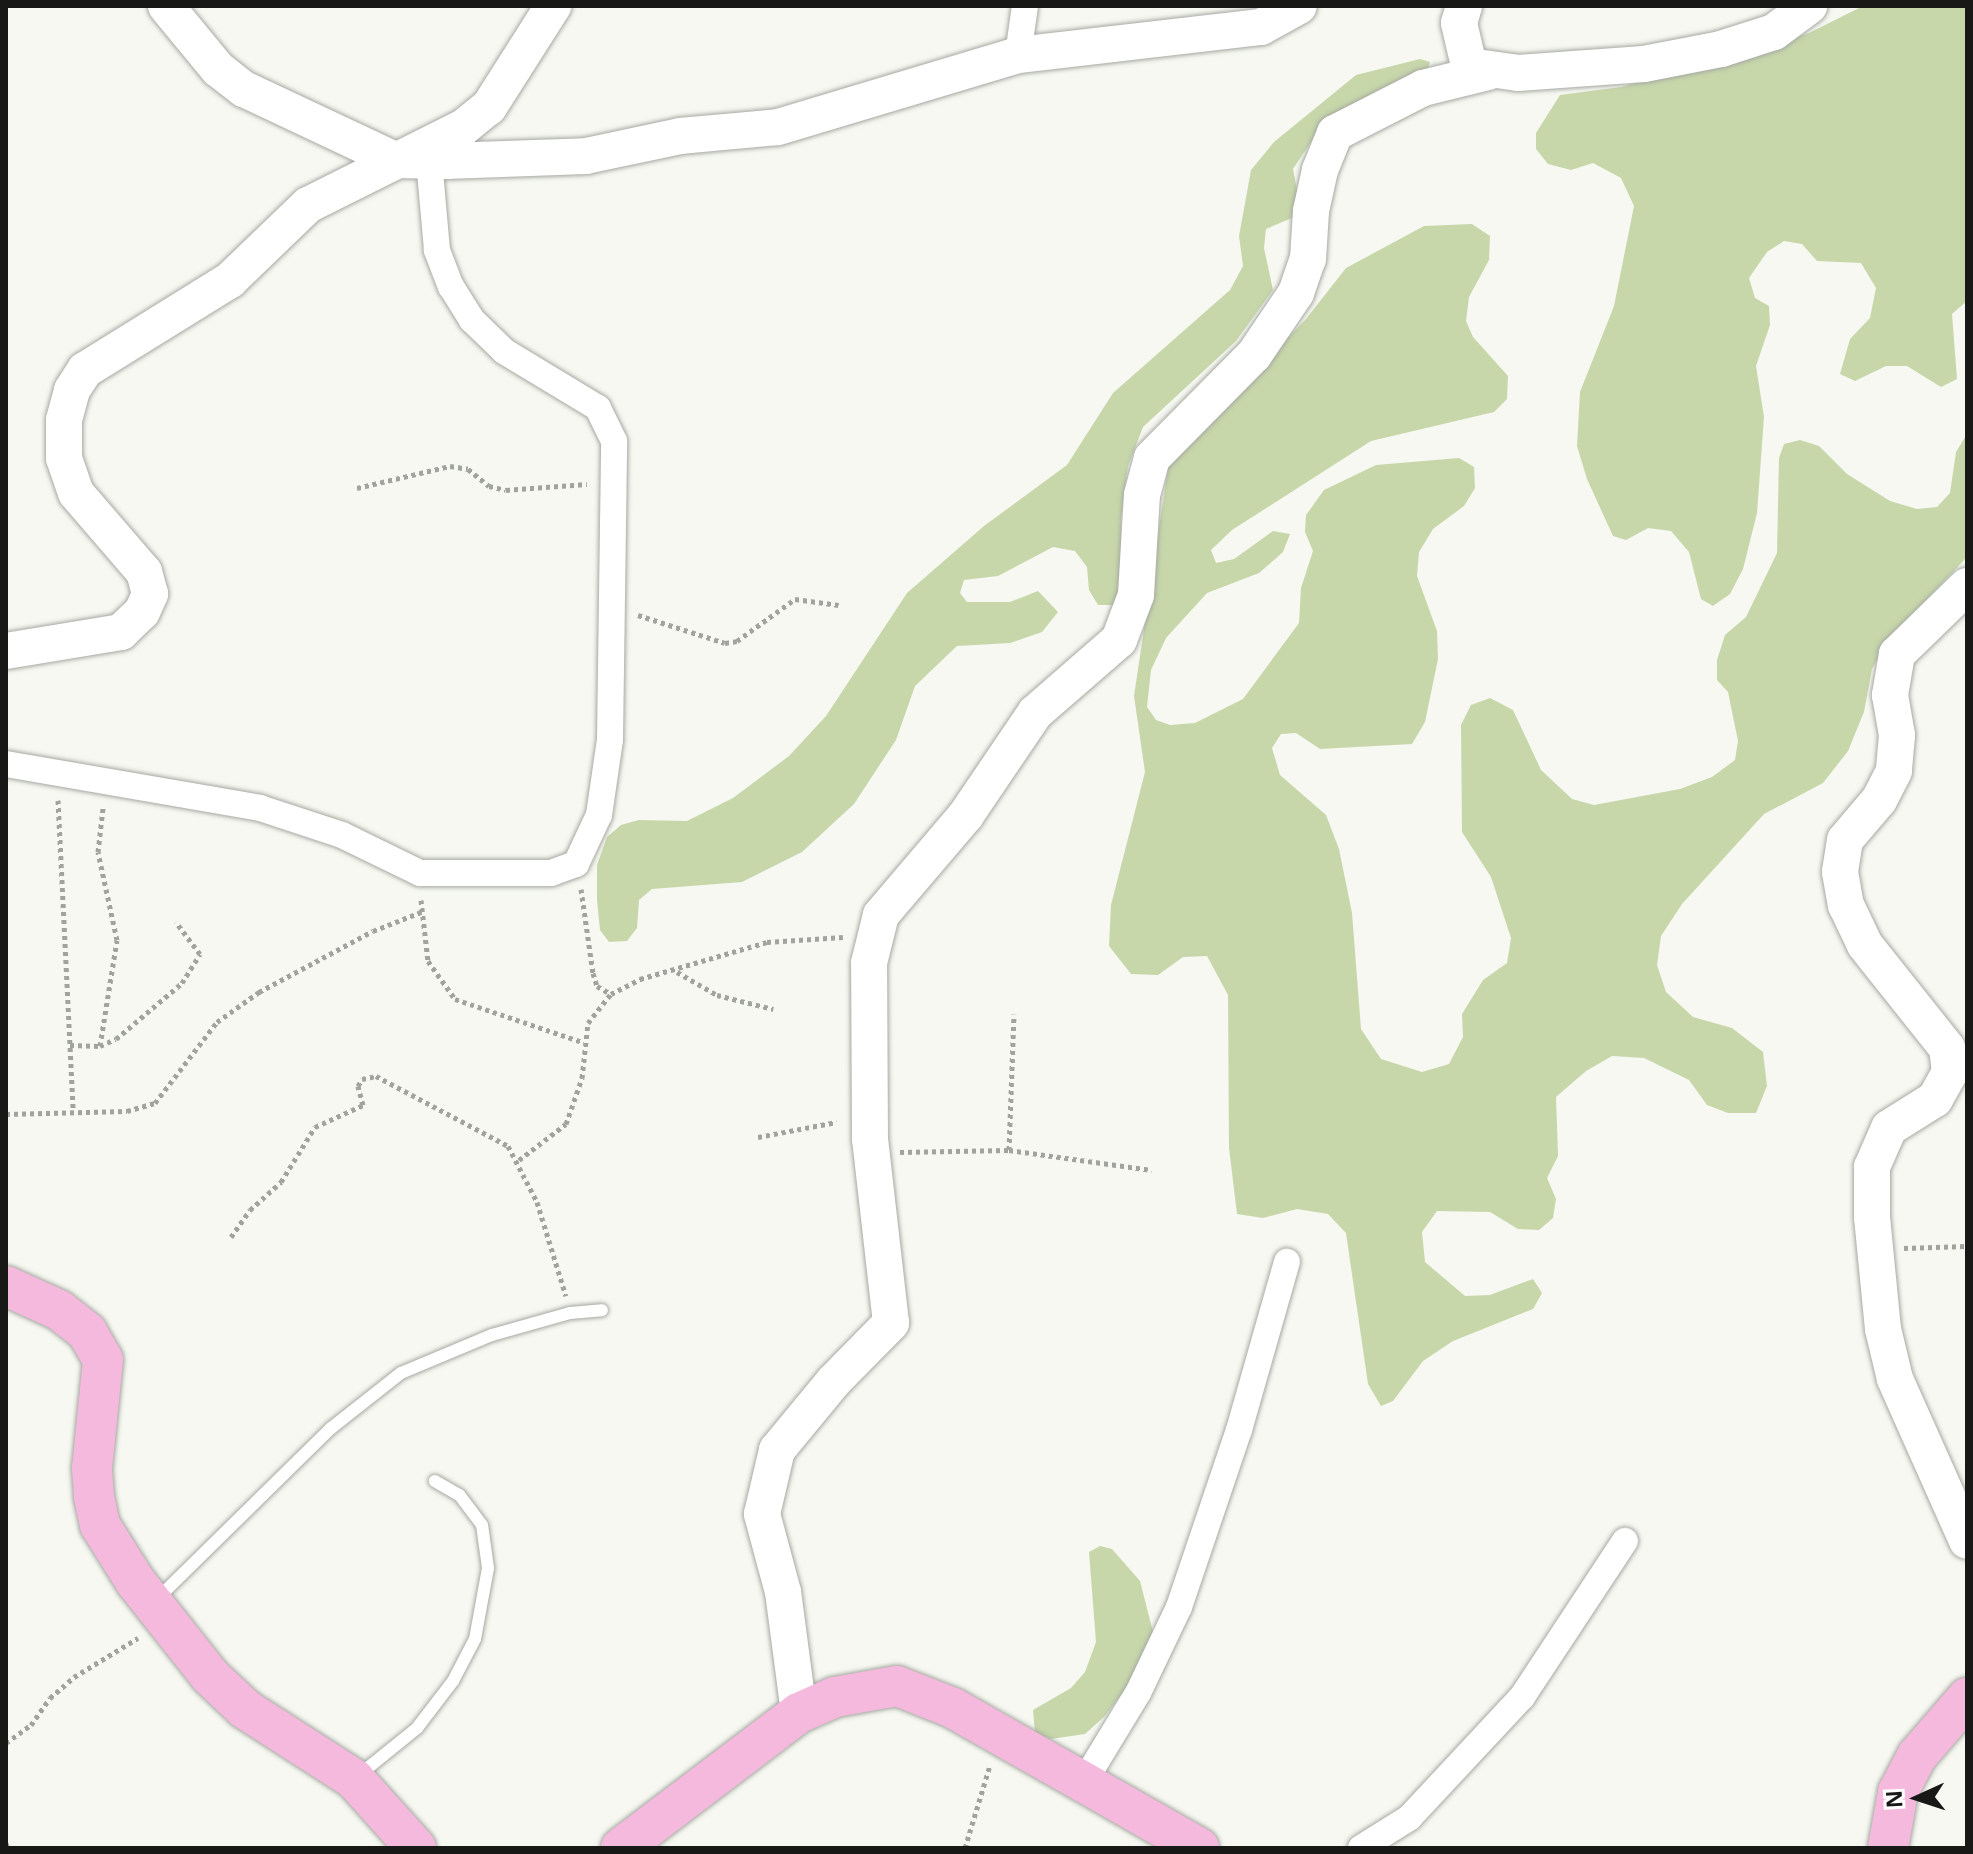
<!DOCTYPE html>
<html>
<head>
<meta charset="utf-8">
<style>
	body { margin:0 }
	#map { position:relative; width:1973px; height:1854px; overflow:hidden; background:#f6f8f1; font-family:"Noto Sans",sans-serif }
	div>[style] { position:absolute }
	.green>* { inset:0; background:#c7d7aa }
	.path>* { height:5px; margin-top:-2.5px; transform-origin:0; background:repeating-linear-gradient(90deg,#a1a39e 0 4px,transparent 0 8px) }
	.roads { filter:drop-shadow(0 0 2px #a6a9a2) drop-shadow(0 0 2px #a6a9a2) }
	.lane>* { height:12px; margin:-6px; padding:0 6px; transform-origin:6px; border-radius:6px; background:#fff }
	.street>* { height:26px; margin:-13px; padding:0 13px; transform-origin:13px; border-radius:13px; background:#fff }
	.secondary>* { height:36px; margin:-18px; padding:0 18px; transform-origin:18px; border-radius:18px; background:#fff }
	.primary>* { height:40px; margin:-20px; padding:0 20px; transform-origin:20px; border-radius:20px; background:#f5b9dd }
	span { translate:-50% -50%; white-space:nowrap; text-align:center; line-height:1.15; -webkit-text-stroke:6px #fff; paint-order:stroke }
	.frame { position:absolute; inset:0; border:8px solid #181917; pointer-events:none }
	.north { position:absolute; left:1877px; top:1758px; width:80px; height:80px; -webkit-text-stroke:6px #fff; paint-order:stroke; rotate:267deg; font-size:22px; font-weight:700; line-height:32px; text-align:center; color:#181917 }
	.north::after { content:''; display:block; margin:auto; width:28px; height:36px; background:#181917; clip-path:polygon(50% 0,100% 100%,50% 72%,0 100%) }
</style>
</head>
<body>
<div id="map">
	<div class="green">
		<i style="clip-path:polygon(1863px 6px,1967px 6px,1967px 301px,1952px 314px,1957px 379px,1941px 387px,1907px 366px,1886px 366px,1855px 381px,1840px 374px,1850px 339px,1870px 318px,1876px 288px,1861px 263px,1817px 261px,1802px 244px,1784px 241px,1767px 252px,1749px 278px,1755px 298px,1769px 306px,1770px 325px,1756px 366px,1764px 417px,1757px 513px,1743px 569px,1730px 594px,1713px 606px,1701px 599px,1689px 552px,1671px 531px,1648px 528px,1626px 540px,1613px 536px,1587px 479px,1577px 446px,1580px 392px,1614px 306px,1634px 206px,1621px 178px,1593px 163px,1571px 170px,1548px 164px,1536px 149px,1536px 133px,1560px 95px,1621px 87px,1744px 54px,1809px 33px)"></i>
		<i style="clip-path:polygon(1420px 59px,1430px 62px,1427px 71px,1323px 124px,1293px 169px,1299px 201px,1294px 217px,1266px 229px,1264px 248px,1273px 290px,1236px 341px,1143px 427px,1128px 466px,1121px 520px,1121px 592px,1114px 605px,1098px 605px,1089px 590px,1087px 567px,1075px 551px,1053px 547px,998px 576px,964px 580px,960px 593px,967px 602px,1010px 602px,1038px 591px,1058px 612px,1042px 632px,1010px 643px,957px 646px,915px 686px,896px 740px,854px 804px,802px 852px,742px 882px,652px 889px,639px 900px,637px 928px,627px 941px,609px 942px,600px 930px,597px 900px,597px 865px,607px 837px,621px 825px,639px 820px,687px 821px,733px 798px,789px 756px,826px 716px,907px 593px,984px 526px,1067px 465px,1113px 393px,1230px 290px,1243px 266px,1239px 236px,1251px 170px,1274px 142px,1356px 75px)"></i>
		<i style="clip-path:polygon(1472px 224px,1490px 236px,1489px 260px,1469px 297px,1466px 321px,1473px 337px,1508px 376px,1507px 399px,1494px 412px,1371px 441px,1232px 530px,1211px 550px,1216px 563px,1234px 559px,1273px 531px,1290px 534px,1283px 552px,1259px 573px,1207px 593px,1166px 638px,1151px 670px,1147px 707px,1156px 720px,1170px 725px,1195px 723px,1243px 699px,1299px 623px,1301px 588px,1313px 551px,1305px 532px,1306px 515px,1324px 490px,1376px 465px,1459px 458px,1474px 467px,1475px 488px,1464px 506px,1433px 529px,1419px 552px,1417px 576px,1437px 631px,1438px 659px,1425px 722px,1412px 744px,1320px 749px,1296px 733px,1281px 734px,1272px 748px,1280px 775px,1326px 815px,1339px 849px,1352px 913px,1361px 1029px,1381px 1059px,1422px 1072px,1449px 1064px,1463px 1037px,1462px 1014px,1483px 980px,1507px 963px,1511px 938px,1491px 877px,1462px 832px,1461px 725px,1471px 705px,1490px 698px,1513px 710px,1541px 770px,1572px 799px,1594px 805px,1680px 789px,1712px 777px,1735px 760px,1738px 741px,1728px 692px,1717px 680px,1717px 660px,1725px 635px,1746px 617px,1777px 553px,1779px 458px,1784px 444px,1800px 440px,1819px 446px,1847px 474px,1890px 501px,1917px 509px,1937px 507px,1950px 493px,1956px 452px,1967px 434px,1967px 557px,1889px 639px,1872px 669px,1864px 712px,1848px 751px,1823px 783px,1764px 814px,1682px 904px,1661px 936px,1657px 965px,1666px 992px,1693px 1017px,1732px 1028px,1763px 1052px,1767px 1086px,1756px 1113px,1728px 1113px,1707px 1105px,1689px 1080px,1644px 1058px,1612px 1056px,1586px 1071px,1556px 1097px,1558px 1156px,1547px 1178px,1556px 1199px,1553px 1218px,1539px 1230px,1518px 1229px,1490px 1212px,1437px 1211px,1422px 1232px,1425px 1262px,1465px 1296px,1490px 1295px,1533px 1279px,1542px 1293px,1533px 1309px,1453px 1341px,1423px 1361px,1393px 1401px,1381px 1406px,1368px 1384px,1346px 1233px,1328px 1214px,1297px 1209px,1263px 1218px,1237px 1214px,1229px 1148px,1228px 995px,1207px 956px,1183px 957px,1158px 975px,1131px 974px,1109px 946px,1111px 905px,1145px 772px,1134px 696px,1169px 461px,1306px 319px,1346px 268px,1424px 226px)"></i>
		<i style="clip-path:polygon(1100px 1546px,1112px 1549px,1140px 1581px,1153px 1632px,1139px 1671px,1105px 1716px,1085px 1734px,1051px 1739px,1035px 1733px,1033px 1710px,1071px 1688px,1085px 1672px,1096px 1642px,1089px 1552px)"></i>
	</div>
	<div class="path">
		<i style="left:357px;top:488px;width:96px;rotate:-13.3deg"></i>
		<i style="left:450px;top:466px;width:18px;rotate:9deg"></i>
		<i style="left:468px;top:469px;width:27px;rotate:39deg"></i>
		<i style="left:489px;top:486px;width:17px;rotate:13deg"></i>
		<i style="left:506px;top:490px;width:81px;rotate:-4.2deg"></i>
		<i style="left:638px;top:615px;width:91px;rotate:17.8deg"></i>
		<i style="left:725px;top:643px;width:12px;rotate:-9deg"></i>
		<i style="left:737px;top:641px;width:72px;rotate:-35.9deg"></i>
		<i style="left:795px;top:599px;width:44px;rotate:7.8deg"></i>
		<i style="left:58px;top:800px;width:311px;rotate:87.2deg"></i>
		<i style="left:581px;top:889px;width:85px;rotate:81.9deg"></i>
		<i style="left:593px;top:973px;width:14px;rotate:73deg"></i>
		<i style="left:597px;top:986px;width:16px;rotate:30deg"></i>
		<i style="left:421px;top:900px;width:61px;rotate:83.5deg"></i>
		<i style="left:428px;top:961px;width:47px;rotate:54.6deg"></i>
		<i style="left:455px;top:999px;width:134px;rotate:18.7deg"></i>
		<i style="left:677px;top:972px;width:46px;rotate:29.9deg"></i>
		<i style="left:717px;top:995px;width:58px;rotate:14deg"></i>
		<i style="left:70px;top:1045px;width:30px;rotate:2deg"></i>
		<i style="left:100px;top:1046px;width:17px;rotate:-24deg"></i>
		<i style="left:116px;top:1039px;width:87px;rotate:-40.3deg"></i>
		<i style="left:182px;top:983px;width:34px;rotate:-58deg"></i>
		<i style="left:200px;top:954px;width:40px;rotate:-127deg"></i>
		<i style="left:100px;top:1046px;width:107px;rotate:-80.9deg"></i>
		<i style="left:117px;top:940px;width:90px;rotate:-102.2deg"></i>
		<i style="left:98px;top:852px;width:44px;rotate:-83.5deg"></i>
		<i style="left:6px;top:1114px;width:121px;rotate:-1.4deg"></i>
		<i style="left:127px;top:1111px;width:29px;rotate:-16deg"></i>
		<i style="left:155px;top:1103px;width:102px;rotate:-52.6deg"></i>
		<i style="left:217px;top:1022px;width:52px;rotate:-35.5deg"></i>
		<i style="left:259px;top:992px;width:129px;rotate:-28.2deg"></i>
		<i style="left:373px;top:931px;width:52px;rotate:-21.6deg"></i>
		<i style="left:758px;top:1137px;width:80px;rotate:-10.8deg"></i>
		<i style="left:1009px;top:1150px;width:136px;rotate:-87.9deg"></i>
		<i style="left:900px;top:1152px;width:109px;rotate:-1.1deg"></i>
		<i style="left:1009px;top:1150px;width:144px;rotate:8deg"></i>
		<i style="left:519px;top:1160px;width:59px;rotate:-37.5deg"></i>
		<i style="left:566px;top:1124px;width:49px;rotate:-70.8deg"></i>
		<i style="left:582px;top:1078px;width:55px;rotate:-83.8deg"></i>
		<i style="left:588px;top:1023px;width:37px;rotate:-52deg"></i>
		<i style="left:611px;top:994px;width:33px;rotate:-27deg"></i>
		<i style="left:640px;top:979px;width:132px;rotate:-16.2deg"></i>
		<i style="left:767px;top:942px;width:76px;rotate:-3.8deg"></i>
		<i style="left:231px;top:1237px;width:33px;rotate:-55deg"></i>
		<i style="left:250px;top:1210px;width:42px;rotate:-42.1deg"></i>
		<i style="left:281px;top:1182px;width:65px;rotate:-58.3deg"></i>
		<i style="left:315px;top:1127px;width:53px;rotate:-24.6deg"></i>
		<i style="left:363px;top:1105px;width:20px;rotate:-105deg"></i>
		<i style="left:358px;top:1086px;width:8px;rotate:-60deg"></i>
		<i style="left:362px;top:1079px;width:14px;rotate:-12deg"></i>
		<i style="left:376px;top:1076px;width:149px;rotate:27.9deg"></i>
		<i style="left:508px;top:1146px;width:63px;rotate:62.6deg"></i>
		<i style="left:537px;top:1202px;width:98px;rotate:72.9deg"></i>
		<i style="left:1904px;top:1248px;width:63px;rotate:-1.8deg"></i>
		<i style="left:6px;top:1743px;width:31px;rotate:-36deg"></i>
		<i style="left:31px;top:1725px;width:33px;rotate:-55deg"></i>
		<i style="left:50px;top:1698px;width:32px;rotate:-41deg"></i>
		<i style="left:74px;top:1677px;width:75px;rotate:-31.4deg"></i>
		<i style="left:6px;top:1843px;width:5px;rotate:68deg"></i>
		<i style="left:965px;top:1848px;width:87px;rotate:-73.2deg"></i>
	</div>
	<div class="roads">
		<div class="lane">
			<i style="left:157px;top:1599px;width:243px;rotate:-44.5deg"></i>
			<i style="left:330px;top:1429px;width:90px;rotate:-38.3deg"></i>
			<i style="left:401px;top:1373px;width:99px;rotate:-22.7deg"></i>
			<i style="left:492px;top:1335px;width:81px;rotate:-15.8deg"></i>
			<i style="left:570px;top:1313px;width:32px;rotate:-5deg"></i>
			<i style="left:359px;top:1775px;width:75px;rotate:-39deg"></i>
			<i style="left:417px;top:1728px;width:59px;rotate:-52.5deg"></i>
			<i style="left:453px;top:1681px;width:47px;rotate:-62.4deg"></i>
			<i style="left:475px;top:1639px;width:72px;rotate:-79.6deg"></i>
			<i style="left:488px;top:1568px;width:43px;rotate:-97.9deg"></i>
			<i style="left:482px;top:1525px;width:38px;rotate:-127deg"></i>
			<i style="left:459px;top:1495px;width:28px;rotate:-150deg"></i>
		</div>
		<div class="street">
			<i style="left:1018px;top:55px;width:49px;rotate:-81.9deg"></i>
			<i style="left:6px;top:764px;width:258px;rotate:9.8deg"></i>
			<i style="left:260px;top:808px;width:86px;rotate:18.2deg"></i>
			<i style="left:342px;top:835px;width:87px;rotate:26deg"></i>
			<i style="left:420px;top:873px;width:131px"></i>
			<i style="left:551px;top:873px;width:27px;rotate:-20deg"></i>
			<i style="left:576px;top:864px;width:54px;rotate:-64.9deg"></i>
			<i style="left:599px;top:815px;width:76px;rotate:-81.7deg"></i>
			<i style="left:610px;top:740px;width:299px;rotate:-89.2deg"></i>
			<i style="left:614px;top:441px;width:37px;rotate:-116deg"></i>
			<i style="left:598px;top:408px;width:110px;rotate:-148.8deg"></i>
			<i style="left:504px;top:351px;width:45px;rotate:-135.9deg"></i>
			<i style="left:472px;top:320px;width:39px;rotate:-122deg"></i>
			<i style="left:451px;top:287px;width:40px;rotate:-111deg"></i>
			<i style="left:437px;top:250px;width:89px;rotate:-95.1deg"></i>
			<i style="left:1085px;top:1780px;width:102px;rotate:-58.7deg"></i>
			<i style="left:1138px;top:1693px;width:95px;rotate:-64.5deg"></i>
			<i style="left:1179px;top:1607px;width:187px;rotate:-71.3deg"></i>
			<i style="left:1239px;top:1430px;width:175px;rotate:-74.1deg"></i>
			<i style="left:1361px;top:1848px;width:57px;rotate:-32deg"></i>
			<i style="left:1409px;top:1818px;width:166px;rotate:-47deg"></i>
			<i style="left:1522px;top:1697px;width:187px;rotate:-56.6deg"></i>
		</div>
		<div class="secondary">
			<i style="left:166px;top:6px;width:82px;rotate:50.5deg"></i>
			<i style="left:218px;top:69px;width:33px;rotate:38deg"></i>
			<i style="left:244px;top:89px;width:167px;rotate:25.2deg"></i>
			<i style="left:395px;top:160px;width:51px;rotate:1.1deg"></i>
			<i style="left:446px;top:161px;width:140px;rotate:-2deg"></i>
			<i style="left:586px;top:156px;width:96px;rotate:-12deg"></i>
			<i style="left:680px;top:136px;width:98px;rotate:-5.2deg"></i>
			<i style="left:778px;top:127px;width:251px;rotate:-16.7deg"></i>
			<i style="left:1018px;top:55px;width:245px;rotate:-6.6deg"></i>
			<i style="left:1261px;top:27px;width:43px;rotate:-28.9deg"></i>
			<i style="left:1464px;top:6px;width:18px;rotate:106deg"></i>
			<i style="left:1459px;top:23px;width:44px;rotate:76.9deg"></i>
			<i style="left:1469px;top:66px;width:49px;rotate:8.1deg"></i>
			<i style="left:1518px;top:73px;width:126px;rotate:-4.1deg"></i>
			<i style="left:1644px;top:64px;width:78px;rotate:-11deg"></i>
			<i style="left:1721px;top:49px;width:56px;rotate:-17.8deg"></i>
			<i style="left:1774px;top:32px;width:44px;rotate:-36.6deg"></i>
			<i style="left:1967px;top:586px;width:98px;rotate:135.8deg"></i>
			<i style="left:1897px;top:654px;width:42px;rotate:99.7deg"></i>
			<i style="left:1890px;top:695px;width:41px;rotate:80.1deg"></i>
			<i style="left:1897px;top:735px;width:36px;rotate:95deg"></i>
			<i style="left:1894px;top:771px;width:33px;rotate:117deg"></i>
			<i style="left:1879px;top:800px;width:52px;rotate:130.4deg"></i>
			<i style="left:1845px;top:840px;width:32px;rotate:99deg"></i>
			<i style="left:1840px;top:872px;width:34px;rotate:80deg"></i>
			<i style="left:1846px;top:905px;width:44px;rotate:64.6deg"></i>
			<i style="left:1865px;top:945px;width:132px;rotate:51.5deg"></i>
			<i style="left:1947px;top:1048px;width:24px;rotate:83deg"></i>
			<i style="left:1950px;top:1072px;width:31px;rotate:119deg"></i>
			<i style="left:1935px;top:1099px;width:54px;rotate:147.8deg"></i>
			<i style="left:1889px;top:1128px;width:43px;rotate:113.6deg"></i>
			<i style="left:1872px;top:1167px;width:50px;rotate:90deg"></i>
			<i style="left:1872px;top:1217px;width:113px;rotate:84.4deg"></i>
			<i style="left:1883px;top:1329px;width:51px;rotate:76.5deg"></i>
			<i style="left:1895px;top:1379px;width:177px;rotate:66deg"></i>
			<i style="left:6px;top:651px;width:117px;rotate:-9.4deg"></i>
			<i style="left:121px;top:632px;width:29px;rotate:-44deg"></i>
			<i style="left:142px;top:612px;width:20px;rotate:-66deg"></i>
			<i style="left:150px;top:594px;width:23px;rotate:-105deg"></i>
			<i style="left:144px;top:572px;width:104px;rotate:-130.7deg"></i>
			<i style="left:76px;top:493px;width:37px;rotate:-109deg"></i>
			<i style="left:64px;top:458px;width:38px;rotate:-90deg"></i>
			<i style="left:64px;top:420px;width:31px;rotate:-75deg"></i>
			<i style="left:72px;top:390px;width:24px;rotate:-57deg"></i>
			<i style="left:85px;top:370px;width:171px;rotate:-31.8deg"></i>
			<i style="left:230px;top:280px;width:108px;rotate:-43.9deg"></i>
			<i style="left:308px;top:205px;width:174px;rotate:-26.6deg"></i>
			<i style="left:464px;top:127px;width:32px;rotate:-39deg"></i>
			<i style="left:489px;top:107px;width:120px;rotate:-57.6deg"></i>
			<i style="left:799px;top:1713px;width:122px;rotate:-97.5deg"></i>
			<i style="left:783px;top:1592px;width:81px;rotate:-105.1deg"></i>
			<i style="left:762px;top:1514px;width:66px;rotate:-76.8deg"></i>
			<i style="left:777px;top:1450px;width:88px;rotate:-50.5deg"></i>
			<i style="left:833px;top:1382px;width:83px;rotate:-45.5deg"></i>
			<i style="left:891px;top:1323px;width:185px;rotate:-96.5deg"></i>
			<i style="left:870px;top:1139px;width:176px;rotate:-90.3deg"></i>
			<i style="left:869px;top:963px;width:49px;rotate:-76deg"></i>
			<i style="left:881px;top:915px;width:131px;rotate:-49.6deg"></i>
			<i style="left:966px;top:815px;width:123px;rotate:-55.9deg"></i>
			<i style="left:1035px;top:713px;width:111px;rotate:-41deg"></i>
			<i style="left:1119px;top:640px;width:48px;rotate:-69.3deg"></i>
			<i style="left:1136px;top:595px;width:100px;rotate:-86.6deg"></i>
			<i style="left:1142px;top:495px;width:38px;rotate:-75deg"></i>
			<i style="left:1152px;top:458px;width:145px;rotate:-45.3deg"></i>
			<i style="left:1254px;top:355px;width:75px;rotate:-55.9deg"></i>
			<i style="left:1296px;top:293px;width:36px;rotate:-71deg"></i>
			<i style="left:1308px;top:259px;width:48px;rotate:-86.4deg"></i>
			<i style="left:1311px;top:211px;width:42px;rotate:-77.6deg"></i>
			<i style="left:1320px;top:170px;width:40px;rotate:-68deg"></i>
			<i style="left:1335px;top:133px;width:99px;rotate:-27.1deg"></i>
			<i style="left:1423px;top:88px;width:67px;rotate:-13.8deg"></i>
		</div>
		<div class="primary">
			<i style="left:6px;top:1286px;width:58px;rotate:24.4deg"></i>
			<i style="left:59px;top:1310px;width:36px;rotate:38deg"></i>
			<i style="left:87px;top:1332px;width:32px;rotate:60deg"></i>
			<i style="left:103px;top:1360px;width:109px;rotate:95.8deg"></i>
			<i style="left:92px;top:1468px;width:29px;rotate:86deg"></i>
			<i style="left:94px;top:1497px;width:29px;rotate:78deg"></i>
			<i style="left:100px;top:1525px;width:66px;rotate:58deg"></i>
			<i style="left:135px;top:1581px;width:121px;rotate:51.7deg"></i>
			<i style="left:210px;top:1676px;width:48px;rotate:43.3deg"></i>
			<i style="left:245px;top:1709px;width:130px;rotate:32.7deg"></i>
			<i style="left:354px;top:1779px;width:93px;rotate:48.1deg"></i>
			<i style="left:621px;top:1848px;width:223px;rotate:-37.2deg"></i>
			<i style="left:799px;top:1713px;width:39px;rotate:-24deg"></i>
			<i style="left:835px;top:1697px;width:63px;rotate:-10.1deg"></i>
			<i style="left:897px;top:1686px;width:60px;rotate:21.4deg"></i>
			<i style="left:953px;top:1708px;width:283px;rotate:29.6deg"></i>
			<i style="left:1888px;top:1848px;width:57px;rotate:-79.9deg"></i>
			<i style="left:1898px;top:1792px;width:41px;rotate:-62.2deg"></i>
			<i style="left:1917px;top:1756px;width:77px;rotate:-49.2deg"></i>
		</div>
	</div>
	<div class="frame"></div>
	<div class="north">N</div>
</div>
</body>
</html>
